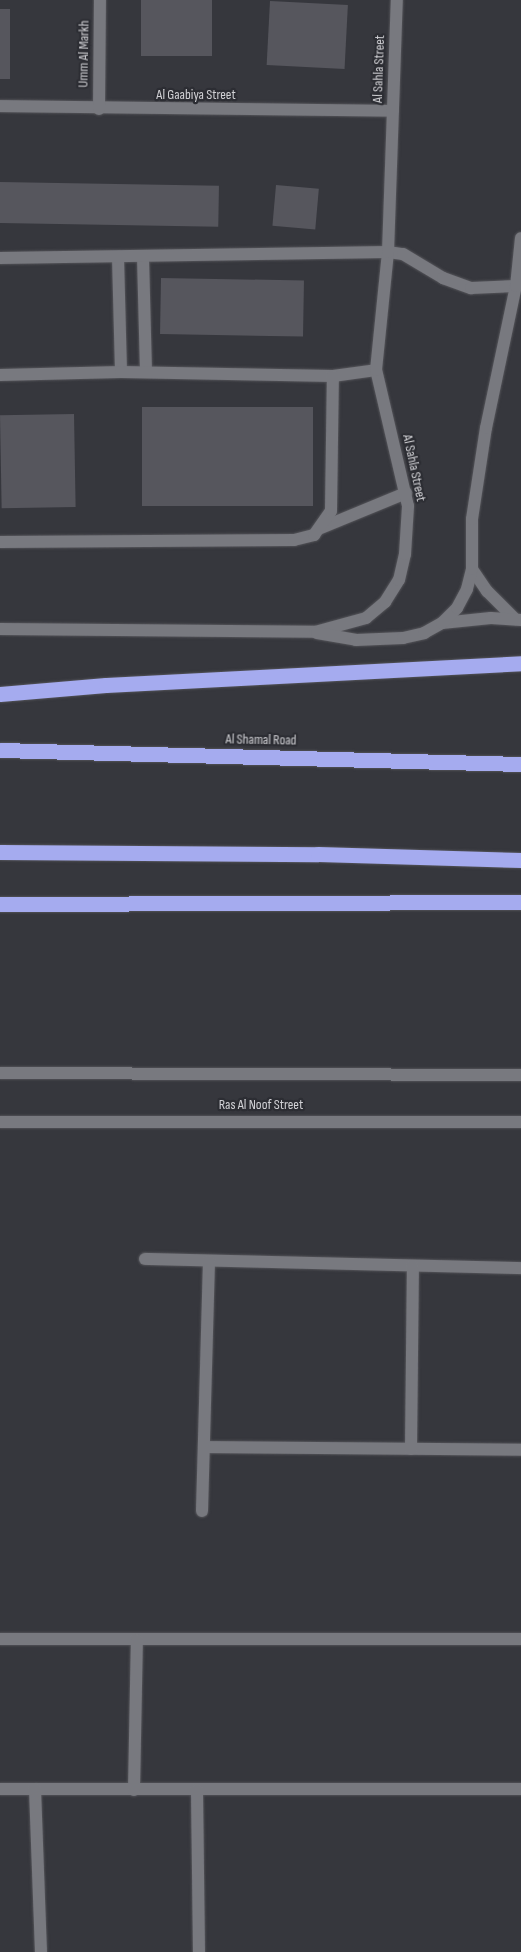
<!DOCTYPE html>
<html>
<head>
<meta charset="utf-8">
<style>
	body { margin:0 }
	#map { position:relative; width:521px; height:1952px; overflow:hidden; background:#36373d; font-family:"Sofia Sans Condensed",sans-serif }
	div>[style] { position:absolute }
	.building>* { inset:0; background:#56565d; transform-origin:0 0 }
	.roads { filter:drop-shadow(0 0 1px #545459) drop-shadow(0 0 1px #545459) }
	.minor>* { height:12px; margin:-6px; padding:0 6px; transform-origin:6px; border-radius:6px; background:#78797f }
	.highway>* { height:15px; margin:-7.5px; padding:0 7.5px; transform-origin:7.5px; border-radius:7.5px; background:#a5abef }
	span { translate:-50% -50%; white-space:nowrap; text-align:center; line-height:1.15; -webkit-text-stroke:4.5px #2c2d33; paint-order:stroke }
	.street-label { font-size:14px; color:#d1d1d5 }
</style>
</head>
<body>
<div id="map">
	<div class="building">
		<i style="left:141px;top:0;width:71px;height:56px"></i>
		<i style="left:270px;top:1px;width:78px;height:64px;rotate:3deg"></i>
		<i style="left:0;top:9px;width:10px;height:70px"></i>
		<i style="left:0;top:182px;width:219px;height:41px;rotate:1deg"></i>
		<i style="left:276px;top:185px;width:43px;height:41px;rotate:5deg"></i>
		<i style="left:161px;top:278px;width:143px;height:56px;rotate:1deg"></i>
		<i style="left:142px;top:407px;width:171px;height:99px"></i>
		<i style="left:74px;top:414px;width:93px;height:74px;rotate:89deg"></i>
	</div>
	<div class="roads">
		<div class="minor">
			<i style="left:0;top:106px;width:393px;rotate:0.7deg"></i>
			<i style="left:99px;top:109px;width:109px;rotate:-89.5deg"></i>
			<i style="left:118px;top:257px;width:115px;rotate:88.5deg"></i>
			<i style="left:143px;top:257px;width:115px;rotate:88.5deg"></i>
			<i style="left:0;top:258px;width:388px;rotate:-0.9deg"></i>
			<i style="left:388px;top:252px;width:15px;rotate:8deg"></i>
			<i style="left:403px;top:254px;width:47px;rotate:31deg"></i>
			<i style="left:443px;top:278px;width:30px;rotate:20deg"></i>
			<i style="left:471px;top:288px;width:45px;rotate:-2.5deg"></i>
			<i style="left:0;top:375px;width:121px;rotate:-1.4deg"></i>
			<i style="left:121px;top:372px;width:212px;rotate:1.1deg"></i>
			<i style="left:333px;top:376px;width:43px;rotate:-7.9deg"></i>
			<i style="left:321px;top:528px;width:92px;rotate:-22.4deg"></i>
			<i style="left:0;top:542px;width:294px;rotate:-0.4deg"></i>
			<i style="left:294px;top:540px;width:21px;rotate:-14deg"></i>
			<i style="left:314px;top:535px;width:29px;rotate:-55deg"></i>
			<i style="left:331px;top:511px;width:135px;rotate:-89.2deg"></i>
			<i style="left:472px;top:569px;width:27px;rotate:56deg"></i>
			<i style="left:487px;top:591px;width:40px;rotate:45deg"></i>
			<i style="left:442px;top:623px;width:49px;rotate:-5.8deg"></i>
			<i style="left:491px;top:618px;width:30px;rotate:4deg"></i>
			<i style="left:0;top:629px;width:315px;rotate:0.5deg"></i>
			<i style="left:315px;top:632px;width:53px;rotate:-15.4deg"></i>
			<i style="left:366px;top:618px;width:25px;rotate:-40deg"></i>
			<i style="left:385px;top:602px;width:26px;rotate:-58deg"></i>
			<i style="left:399px;top:580px;width:27px;rotate:-77deg"></i>
			<i style="left:405px;top:554px;width:48px;rotate:-86.4deg"></i>
			<i style="left:408px;top:506px;width:140px;rotate:-103.2deg"></i>
			<i style="left:376px;top:370px;width:119px;rotate:-84.2deg"></i>
			<i style="left:388px;top:252px;width:252px;rotate:-88deg"></i>
			<i style="left:317px;top:633px;width:40px;rotate:10deg"></i>
			<i style="left:356px;top:640px;width:47px;rotate:-2.4deg"></i>
			<i style="left:403px;top:638px;width:22px;rotate:-13deg"></i>
			<i style="left:424px;top:633px;width:21px;rotate:-29deg"></i>
			<i style="left:442px;top:623px;width:21px;rotate:-45deg"></i>
			<i style="left:457px;top:608px;width:21px;rotate:-62deg"></i>
			<i style="left:467px;top:589px;width:21px;rotate:-76deg"></i>
			<i style="left:472px;top:569px;width:50px;rotate:-90deg"></i>
			<i style="left:472px;top:519px;width:92px;rotate:-81.3deg"></i>
			<i style="left:486px;top:428px;width:145px;rotate:-78.1deg"></i>
			<i style="left:516px;top:286px;width:48px;rotate:-84.1deg"></i>
			<i style="left:0;top:1073px;width:521px;rotate:0.22deg"></i>
			<i style="left:0;top:1122px;width:521px"></i>
			<i style="left:145px;top:1259px;width:376px;rotate:1.4deg"></i>
			<i style="left:204px;top:1447px;width:317px;rotate:0.5deg"></i>
			<i style="left:411px;top:1449px;width:182px;rotate:-89.4deg"></i>
			<i style="left:202px;top:1511px;width:250px;rotate:-88.4deg"></i>
			<i style="left:0;top:1639px;width:521px"></i>
			<i style="left:0;top:1789px;width:521px"></i>
			<i style="left:35px;top:1789px;width:163px;rotate:87.9deg"></i>
			<i style="left:134px;top:1790px;width:150px;rotate:-88.9deg"></i>
			<i style="left:197px;top:1790px;width:162px;rotate:89.3deg"></i>
		</div>
		<div class="highway">
			<i style="left:0;top:694px;width:106px;rotate:-4.9deg"></i>
			<i style="left:106px;top:685px;width:416px;rotate:-3deg"></i>
			<i style="left:0;top:750px;width:521px;rotate:1.54deg"></i>
			<i style="left:0;top:852px;width:318px;rotate:0.4deg"></i>
			<i style="left:318px;top:854px;width:203px;rotate:1.7deg"></i>
			<i style="left:0;top:904px;width:521px;rotate:-0.22deg"></i>
		</div>
	</div>
	<div class="street-label">
		<span style="left:84px;top:54px;rotate:-89deg">Umm Al Markh</span>
		<span style="left:379px;top:69px;rotate:-88deg">Al Sahla Street</span>
		<span style="left:196px;top:95px">Al Gaabiya Street</span>
		<span style="left:414px;top:468px;rotate:78deg">Al Sahla Street</span>
		<span style="left:261px;top:740px;rotate:1deg">Al Shamal Road</span>
		<span style="left:261px;top:1105px">Ras Al Noof Street</span>
	</div>
</div>
</body>
</html>
